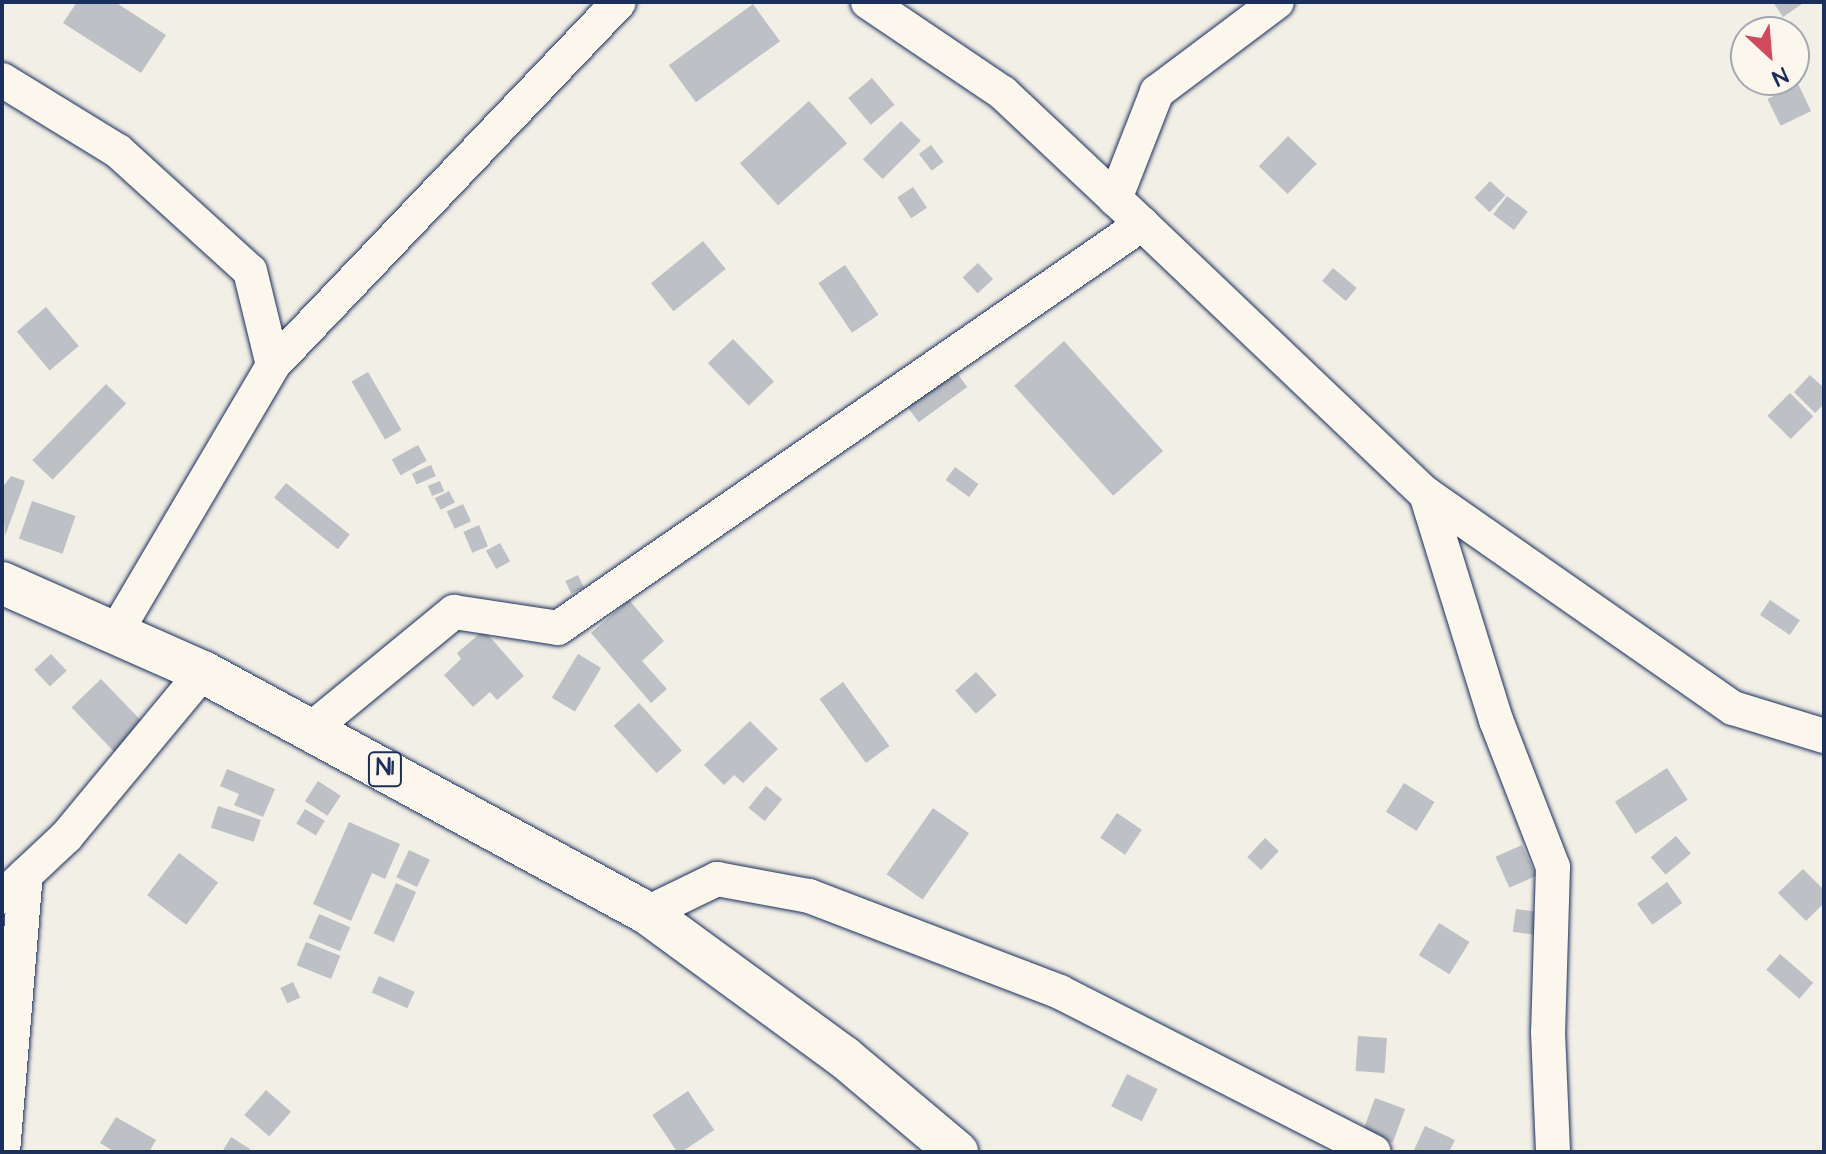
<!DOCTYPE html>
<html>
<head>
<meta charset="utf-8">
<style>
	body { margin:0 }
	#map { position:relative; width:1826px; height:1154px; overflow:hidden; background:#f2efe6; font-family:"Architects Daughter",sans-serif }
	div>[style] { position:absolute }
	.building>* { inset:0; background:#bdc0c4; transform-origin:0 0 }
	.roads { filter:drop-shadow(0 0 2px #1b2f5e) drop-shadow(0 0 2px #1b2f5e) }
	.minor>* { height:34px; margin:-17px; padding:0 17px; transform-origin:17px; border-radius:17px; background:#fbf7ec }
	.major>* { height:42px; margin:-21px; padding:0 21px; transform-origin:21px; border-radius:21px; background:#fbf7ec }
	span { translate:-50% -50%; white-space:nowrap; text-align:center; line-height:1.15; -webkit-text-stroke:7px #fbf7ec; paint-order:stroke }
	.shield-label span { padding:2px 6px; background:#fbf7ec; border:2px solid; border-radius:6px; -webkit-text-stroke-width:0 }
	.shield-label { font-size:24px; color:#1b2f5e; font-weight:700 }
	.frame { position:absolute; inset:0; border:4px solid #1b2f5e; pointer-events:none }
	.north { position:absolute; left:1730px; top:16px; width:80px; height:80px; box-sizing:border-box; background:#fbf7ec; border:2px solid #a1a7b3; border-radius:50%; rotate:154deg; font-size:22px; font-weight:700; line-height:32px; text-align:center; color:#1b2f5e }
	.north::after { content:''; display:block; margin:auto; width:28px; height:36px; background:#d1495b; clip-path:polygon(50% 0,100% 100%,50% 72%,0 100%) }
</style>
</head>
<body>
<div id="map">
	<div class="building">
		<i style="clip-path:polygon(77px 2px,115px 2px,166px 35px,141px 73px,63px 23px)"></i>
		<i style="clip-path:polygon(1773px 2px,1805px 2px,1783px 17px)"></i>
		<i style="left:753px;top:4px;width:46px;height:104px;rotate:54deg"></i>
		<i style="left:872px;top:78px;width:35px;height:31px;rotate:50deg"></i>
		<i style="left:1798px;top:84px;width:30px;height:34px;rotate:64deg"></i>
		<i style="left:809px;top:101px;width:57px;height:93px;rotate:48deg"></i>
		<i style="left:901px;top:121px;width:28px;height:54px;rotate:45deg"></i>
		<i style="left:1288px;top:136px;width:40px;height:42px;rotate:44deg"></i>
		<i style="left:931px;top:145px;width:21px;height:15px;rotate:53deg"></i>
		<i style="left:1490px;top:181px;width:21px;height:23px;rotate:43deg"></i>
		<i style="left:913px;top:187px;width:25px;height:19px;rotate:56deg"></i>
		<i style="left:1507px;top:196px;width:26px;height:23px;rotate:37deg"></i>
		<i style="left:703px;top:241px;width:36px;height:67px;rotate:51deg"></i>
		<i style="left:978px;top:263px;width:22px;height:21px;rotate:47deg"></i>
		<i style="left:845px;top:265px;width:60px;height:32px;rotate:56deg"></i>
		<i style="left:1333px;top:268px;width:31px;height:17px;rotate:40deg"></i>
		<i style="left:46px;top:307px;width:51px;height:38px;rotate:50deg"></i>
		<i style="left:733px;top:339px;width:59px;height:35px;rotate:46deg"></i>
		<i style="left:1064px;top:341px;width:148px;height:67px;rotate:48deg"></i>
		<i style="left:949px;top:362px;width:31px;height:60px;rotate:54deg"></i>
		<i style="left:368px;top:372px;width:67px;height:19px;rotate:60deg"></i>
		<i style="clip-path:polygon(1810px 375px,1824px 388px,1824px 404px,1815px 413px,1794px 392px)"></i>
		<i style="left:106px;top:384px;width:28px;height:106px;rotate:44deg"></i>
		<i style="left:1790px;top:393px;width:33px;height:32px;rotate:45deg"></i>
		<i style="left:418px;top:445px;width:18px;height:30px;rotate:61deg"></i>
		<i style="left:431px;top:465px;width:12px;height:21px;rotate:66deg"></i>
		<i style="left:955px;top:467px;width:29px;height:16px;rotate:36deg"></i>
		<i style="clip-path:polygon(11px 476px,25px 481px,5px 536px,2px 488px)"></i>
		<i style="left:440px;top:481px;width:11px;height:13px;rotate:68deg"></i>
		<i style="left:286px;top:483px;width:82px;height:19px;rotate:39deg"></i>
		<i style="left:449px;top:491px;width:13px;height:16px;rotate:63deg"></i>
		<i style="left:32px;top:501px;width:46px;height:40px;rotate:19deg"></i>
		<i style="left:463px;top:504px;width:19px;height:18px;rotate:65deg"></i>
		<i style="left:479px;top:525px;width:23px;height:17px;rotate:67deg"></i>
		<i style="left:500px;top:543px;width:21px;height:16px;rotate:61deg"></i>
		<i style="left:578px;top:575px;width:14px;height:14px;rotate:65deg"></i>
		<i style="clip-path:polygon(629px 600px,664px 641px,642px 661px,667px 689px,651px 703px,591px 633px)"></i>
		<i style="left:1770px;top:600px;width:36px;height:18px;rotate:34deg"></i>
		<i style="clip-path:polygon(484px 630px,524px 676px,497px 700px,490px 692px,473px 707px,444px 675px,461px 659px,457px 653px)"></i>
		<i style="left:51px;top:654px;width:23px;height:23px;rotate:47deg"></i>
		<i style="left:578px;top:654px;width:27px;height:51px;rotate:31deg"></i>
		<i style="left:976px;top:672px;width:31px;height:28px;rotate:48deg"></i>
		<i style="left:101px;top:679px;width:66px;height:41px;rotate:46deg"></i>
		<i style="left:843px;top:682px;width:79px;height:29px;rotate:54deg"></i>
		<i style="left:639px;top:703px;width:64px;height:34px;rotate:48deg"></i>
		<i style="clip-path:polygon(750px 721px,778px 749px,743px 783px,734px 775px,724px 785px,704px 765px)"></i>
		<i style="left:1667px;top:768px;width:38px;height:62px;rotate:57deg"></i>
		<i style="clip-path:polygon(227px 769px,275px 789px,263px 817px,234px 805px,239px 794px,220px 786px)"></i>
		<i style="left:318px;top:781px;width:27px;height:24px;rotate:33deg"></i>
		<i style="left:1404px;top:783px;width:36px;height:34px;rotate:32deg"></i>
		<i style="left:766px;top:786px;width:21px;height:28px;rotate:39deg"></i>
		<i style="left:218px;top:806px;width:45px;height:23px;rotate:18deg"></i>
		<i style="left:933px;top:808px;width:44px;height:81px;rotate:35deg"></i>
		<i style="left:305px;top:809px;width:23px;height:17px;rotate:31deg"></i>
		<i style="left:1117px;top:813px;width:30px;height:30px;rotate:34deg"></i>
		<i style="clip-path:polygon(349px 822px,400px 844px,385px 879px,372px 873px,351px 921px,313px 904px)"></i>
		<i style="left:1676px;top:836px;width:23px;height:33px;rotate:50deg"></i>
		<i style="left:1265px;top:838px;width:19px;height:26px;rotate:43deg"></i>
		<i style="left:1522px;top:845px;width:34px;height:29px;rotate:66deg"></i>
		<i style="left:409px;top:850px;width:23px;height:30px;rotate:25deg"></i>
		<i style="left:179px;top:853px;width:49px;height:53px;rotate:37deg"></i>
		<i style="clip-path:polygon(1803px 869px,1824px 890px,1824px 903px,1806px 921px,1778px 893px)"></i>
		<i style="left:1667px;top:882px;width:26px;height:37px;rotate:54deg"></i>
		<i style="left:396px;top:883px;width:22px;height:55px;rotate:24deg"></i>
		<i style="left:1516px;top:909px;width:30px;height:23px;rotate:8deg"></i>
		<i style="left:319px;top:914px;width:34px;height:26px;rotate:23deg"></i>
		<i style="left:1439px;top:923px;width:36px;height:38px;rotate:32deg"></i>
		<i style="left:306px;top:942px;width:37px;height:25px;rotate:22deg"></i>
		<i style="left:1780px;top:954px;width:44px;height:21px;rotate:41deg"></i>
		<i style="left:379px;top:976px;width:39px;height:18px;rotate:24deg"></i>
		<i style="left:293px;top:982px;width:17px;height:14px;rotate:65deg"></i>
		<i style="left:1358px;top:1036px;width:29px;height:35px;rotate:4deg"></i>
		<i style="left:1127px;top:1074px;width:34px;height:36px;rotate:26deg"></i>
		<i style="left:266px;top:1090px;width:33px;height:33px;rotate:41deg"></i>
		<i style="left:688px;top:1091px;width:47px;height:43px;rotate:56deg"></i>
		<i style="left:1375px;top:1098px;width:32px;height:36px;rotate:20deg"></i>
		<i style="clip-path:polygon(116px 1117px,156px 1140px,149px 1152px,115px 1152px,100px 1143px)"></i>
		<i style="clip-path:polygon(1425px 1126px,1455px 1140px,1449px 1152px,1414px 1150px)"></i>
		<i style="clip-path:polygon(231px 1137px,250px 1149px,248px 1152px,222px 1152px)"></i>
	</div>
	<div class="roads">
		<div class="minor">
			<i style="left:2px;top:80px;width:136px;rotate:31.5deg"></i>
			<i style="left:118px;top:151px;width:178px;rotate:42.3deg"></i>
			<i style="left:250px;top:271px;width:97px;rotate:76.3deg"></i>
			<i style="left:1115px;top:199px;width:115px;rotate:-68.6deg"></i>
			<i style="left:1157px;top:92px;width:150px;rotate:-36.9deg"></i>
			<i style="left:1142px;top:224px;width:392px;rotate:43.6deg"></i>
			<i style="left:1426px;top:494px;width:237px;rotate:72.8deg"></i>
			<i style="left:1496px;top:720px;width:158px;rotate:68.8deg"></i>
			<i style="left:1553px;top:867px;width:165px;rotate:91.7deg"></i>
			<i style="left:1548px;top:1032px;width:120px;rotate:87.6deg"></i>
			<i style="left:1426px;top:494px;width:374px;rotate:34.9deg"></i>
			<i style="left:1733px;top:708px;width:95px;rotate:17.1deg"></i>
			<i style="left:116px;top:632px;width:310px;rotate:-59.5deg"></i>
			<i style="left:273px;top:365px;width:501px;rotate:-46.37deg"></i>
			<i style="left:309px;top:731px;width:188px;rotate:-39.4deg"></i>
			<i style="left:454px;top:612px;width:105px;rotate:8.7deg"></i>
			<i style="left:558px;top:628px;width:710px;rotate:-34.67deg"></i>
			<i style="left:1142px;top:224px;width:191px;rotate:-136.7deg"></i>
			<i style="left:1003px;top:93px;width:163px;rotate:-146deg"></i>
			<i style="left:2px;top:897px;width:88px;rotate:-43.2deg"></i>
			<i style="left:66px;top:837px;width:214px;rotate:-50.3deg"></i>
			<i style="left:647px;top:913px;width:78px;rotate:-25.9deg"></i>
			<i style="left:717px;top:879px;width:94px;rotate:10.5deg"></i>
			<i style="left:809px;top:896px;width:269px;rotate:20.9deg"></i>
			<i style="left:1060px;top:992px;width:352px;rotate:27deg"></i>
			<i style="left:3px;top:1152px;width:278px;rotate:-85.3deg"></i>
		</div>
		<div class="major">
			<i style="left:2px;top:583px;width:220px;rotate:23.9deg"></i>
			<i style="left:203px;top:672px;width:505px;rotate:28.49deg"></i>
			<i style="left:647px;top:913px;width:244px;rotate:36.2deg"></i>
			<i style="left:844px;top:1057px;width:148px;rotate:40.1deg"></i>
		</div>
	</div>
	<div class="shield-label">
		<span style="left:385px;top:769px">N1</span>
	</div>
	<div class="frame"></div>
	<div class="north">N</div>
</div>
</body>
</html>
